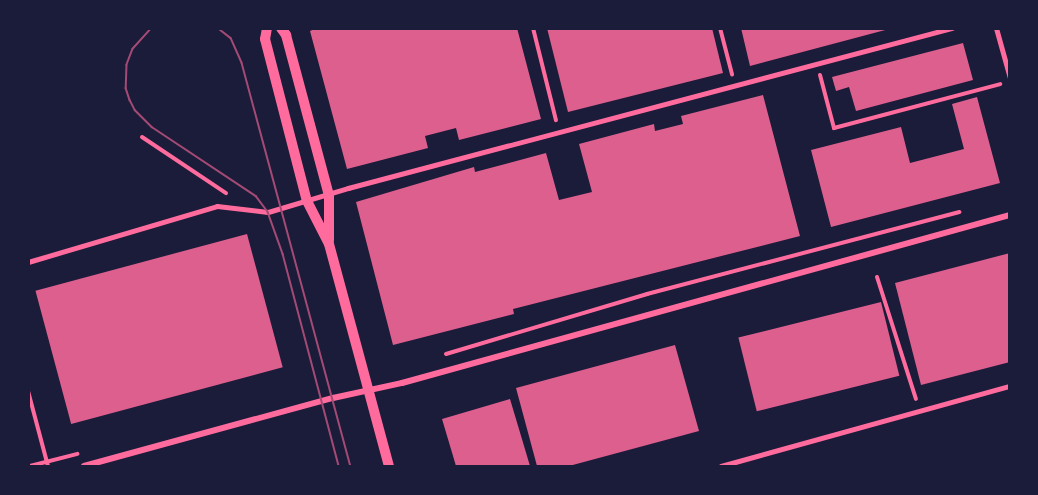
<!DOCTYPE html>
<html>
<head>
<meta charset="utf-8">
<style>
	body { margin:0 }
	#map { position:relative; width:1038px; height:495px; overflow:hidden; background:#1b1b3a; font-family:"DejaVu Sans",sans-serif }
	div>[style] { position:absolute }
	.building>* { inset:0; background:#dd5f8e; transform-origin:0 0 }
	.path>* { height:4px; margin:-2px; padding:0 2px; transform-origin:2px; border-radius:2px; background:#ff6b9d }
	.service>* { height:4.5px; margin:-2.25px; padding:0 2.25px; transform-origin:2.25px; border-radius:2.25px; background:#ff6b9d }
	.pedestrian>* { height:5px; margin:-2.5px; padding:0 2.5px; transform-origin:2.5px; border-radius:2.5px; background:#ff6b9d }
	.minor>* { height:6px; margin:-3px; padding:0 3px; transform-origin:3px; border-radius:3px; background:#ff6b9d }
	.tertiary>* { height:10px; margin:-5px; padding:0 5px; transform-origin:5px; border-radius:5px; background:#ff6b9d }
	.tram>* { height:1.5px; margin:-0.75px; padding:0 0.75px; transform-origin:0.75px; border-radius:0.75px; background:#a44b75 }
	span { translate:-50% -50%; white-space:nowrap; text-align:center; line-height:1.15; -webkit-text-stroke:4.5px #1b1b3a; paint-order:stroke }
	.frame { position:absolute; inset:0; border:30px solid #1b1b3a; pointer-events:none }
</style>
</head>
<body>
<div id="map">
	<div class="building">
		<i style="clip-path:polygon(317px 28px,517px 28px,541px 119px,459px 140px,456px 128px,425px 136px,428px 148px,347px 169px,310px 31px)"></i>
		<i style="clip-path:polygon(547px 28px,712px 28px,723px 73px,568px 112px)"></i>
		<i style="clip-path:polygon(741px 28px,889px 28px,889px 29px,750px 66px)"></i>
		<i style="clip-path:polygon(963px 43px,973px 80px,856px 111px,849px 87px,836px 91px,832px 77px)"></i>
		<i style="clip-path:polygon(763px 95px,800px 236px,513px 309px,514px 314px,393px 345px,356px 202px,474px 167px,475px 172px,546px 153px,559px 200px,592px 192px,579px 144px,654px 124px,655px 131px,683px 124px,681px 116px)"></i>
		<i style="clip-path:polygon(977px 97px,1000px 183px,831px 227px,811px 150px,901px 127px,910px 163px,964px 149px,952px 104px)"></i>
		<i style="left:247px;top:234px;width:138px;height:219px;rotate:75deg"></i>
		<i style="clip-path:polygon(1010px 253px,1010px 362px,921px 385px,895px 283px)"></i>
		<i style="left:881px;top:302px;width:76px;height:147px;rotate:76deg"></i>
		<i style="clip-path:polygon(675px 345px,699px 431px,569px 466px,537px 466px,516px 388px)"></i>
		<i style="clip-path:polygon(510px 399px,530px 466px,456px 466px,442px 419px)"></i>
	</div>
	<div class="path">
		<i style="left:533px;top:28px;width:95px;rotate:76deg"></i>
		<i style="left:720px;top:28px;width:48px;rotate:75.4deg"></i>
		<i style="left:820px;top:75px;width:55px;rotate:75.2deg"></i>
		<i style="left:834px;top:128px;width:172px;rotate:-14.8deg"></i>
		<i style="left:142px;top:137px;width:101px;rotate:33.7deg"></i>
		<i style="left:877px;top:277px;width:128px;rotate:72.3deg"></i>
		<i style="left:446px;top:354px;width:210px;rotate:-16.6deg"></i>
		<i style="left:647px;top:294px;width:323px;rotate:-14.7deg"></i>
		<i style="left:28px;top:391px;width:78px;rotate:75.1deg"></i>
		<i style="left:30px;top:466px;width:49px;rotate:-14.3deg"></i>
	</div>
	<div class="service">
		<i style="left:721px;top:466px;width:300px;rotate:-15.5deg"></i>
	</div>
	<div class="pedestrian">
		<i style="left:996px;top:28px;width:52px;rotate:74.4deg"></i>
		<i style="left:28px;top:262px;width:197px;rotate:-16.5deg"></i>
		<i style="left:217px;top:206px;width:51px;rotate:6.7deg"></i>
		<i style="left:268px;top:212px;width:84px;rotate:-16.7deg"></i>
		<i style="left:348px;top:188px;width:625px;rotate:-14.84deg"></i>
	</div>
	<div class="minor">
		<i style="left:84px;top:466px;width:258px;rotate:-15.3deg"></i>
		<i style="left:333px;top:398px;width:71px;rotate:-12.3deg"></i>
		<i style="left:402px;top:383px;width:631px;rotate:-15.45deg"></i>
	</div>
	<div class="tertiary">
		<i style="left:267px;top:28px;width:11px;rotate:100deg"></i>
		<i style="left:265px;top:39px;width:167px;rotate:75.5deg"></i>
		<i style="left:307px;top:201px;width:48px;rotate:62.9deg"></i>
		<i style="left:329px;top:244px;width:230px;rotate:74.9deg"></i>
		<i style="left:281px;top:28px;width:9px;rotate:54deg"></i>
		<i style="left:286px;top:35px;width:166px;rotate:75deg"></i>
		<i style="left:329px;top:195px;width:45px;rotate:90deg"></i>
	</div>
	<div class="tram">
		<i style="left:152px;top:28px;width:28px;rotate:132deg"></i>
		<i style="left:133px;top:49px;width:17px;rotate:111deg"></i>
		<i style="left:127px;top:65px;width:23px;rotate:92deg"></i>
		<i style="left:126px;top:88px;width:13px;rotate:72deg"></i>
		<i style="left:130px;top:100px;width:11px;rotate:63deg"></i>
		<i style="left:135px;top:110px;width:24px;rotate:45deg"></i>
		<i style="left:152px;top:127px;width:125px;rotate:33.6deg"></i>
		<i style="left:256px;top:196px;width:20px;rotate:53deg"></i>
		<i style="left:268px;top:212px;width:45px;rotate:70.3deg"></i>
		<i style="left:283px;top:254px;width:219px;rotate:75.2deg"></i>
		<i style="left:218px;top:28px;width:16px;rotate:38deg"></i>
		<i style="left:231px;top:38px;width:27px;rotate:66deg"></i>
		<i style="left:242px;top:63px;width:417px;rotate:74.9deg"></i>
	</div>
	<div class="frame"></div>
</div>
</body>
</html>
